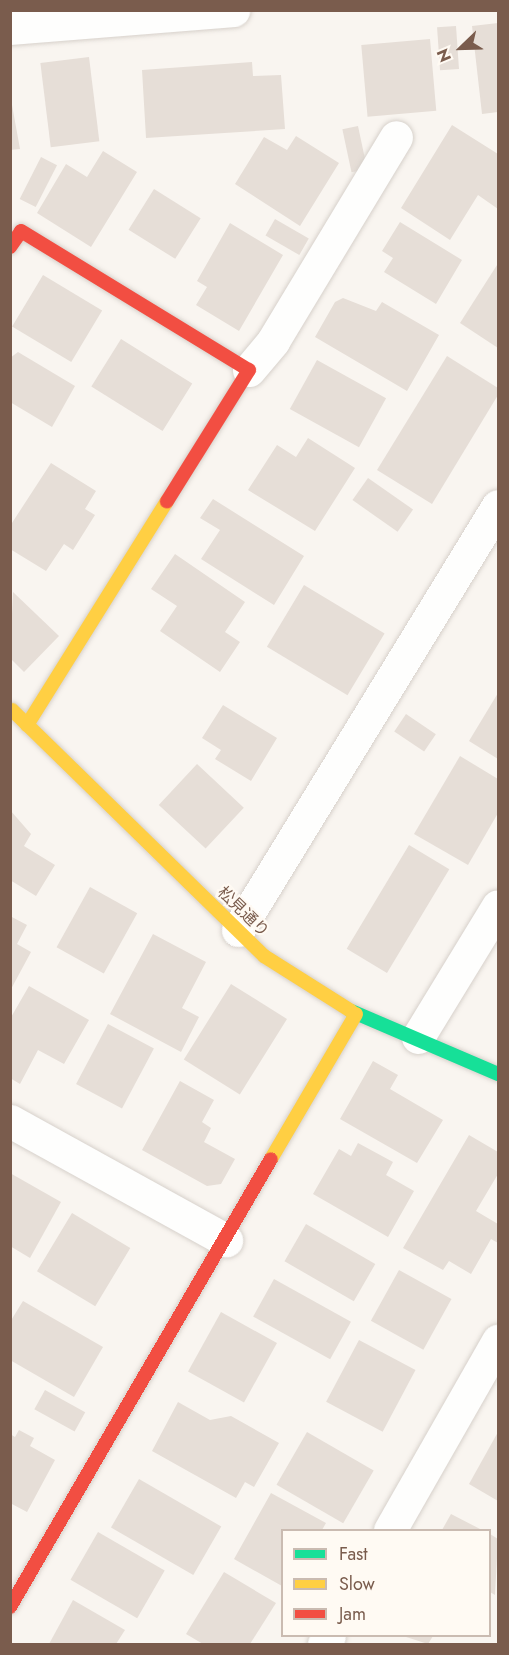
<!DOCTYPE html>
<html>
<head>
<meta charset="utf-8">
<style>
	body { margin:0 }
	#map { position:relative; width:509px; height:1655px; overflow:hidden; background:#f9f5f0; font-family:Jost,"Noto Sans JP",sans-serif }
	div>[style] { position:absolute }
	.building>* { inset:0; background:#e6ded7; transform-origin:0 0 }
	.roads { filter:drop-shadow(0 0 2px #d7d1cb) drop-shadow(0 0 2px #d7d1cb) }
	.street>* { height:33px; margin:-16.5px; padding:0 16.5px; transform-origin:16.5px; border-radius:16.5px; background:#fefefd }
	.fast>* { height:14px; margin:-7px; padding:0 7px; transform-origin:7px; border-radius:7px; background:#16e098 }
	.slow>* { height:14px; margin:-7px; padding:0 7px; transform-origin:7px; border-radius:7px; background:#ffcf43 }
	.jam>* { height:14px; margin:-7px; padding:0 7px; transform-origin:7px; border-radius:7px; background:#f24e42 }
	span { translate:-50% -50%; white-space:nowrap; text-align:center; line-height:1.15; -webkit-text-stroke:4.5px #fffaf3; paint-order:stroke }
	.street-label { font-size:16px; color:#7a5c4d }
	.frame { position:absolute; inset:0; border:12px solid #7a5c4d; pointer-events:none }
	.legend { position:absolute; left:281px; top:1529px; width:210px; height:108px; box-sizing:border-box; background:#fffaf3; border:2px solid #cabbb1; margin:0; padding:8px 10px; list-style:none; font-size:18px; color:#7a5c4d }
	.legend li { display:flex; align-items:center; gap:12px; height:30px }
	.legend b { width:30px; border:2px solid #cabbb1 }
	.north { position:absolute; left:431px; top:18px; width:60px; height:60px; -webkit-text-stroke:4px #fffaf3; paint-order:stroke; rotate:247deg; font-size:16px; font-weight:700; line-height:24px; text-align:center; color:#7a5c4d }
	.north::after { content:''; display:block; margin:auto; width:21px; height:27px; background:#7a5c4d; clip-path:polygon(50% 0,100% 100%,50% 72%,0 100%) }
</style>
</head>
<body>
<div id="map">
	<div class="building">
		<i style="clip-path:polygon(498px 23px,498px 112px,482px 114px,472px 26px)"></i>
		<i style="left:456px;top:26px;width:43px;height:19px;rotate:86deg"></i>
		<i style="left:430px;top:39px;width:72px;height:69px;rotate:85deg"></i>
		<i style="left:89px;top:57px;width:85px;height:49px;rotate:83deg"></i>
		<i style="clip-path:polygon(252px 62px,253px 76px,281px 75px,285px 129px,146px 138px,142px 70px)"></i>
		<i style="clip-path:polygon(10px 94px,20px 149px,10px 150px)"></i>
		<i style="clip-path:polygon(452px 125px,498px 154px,498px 209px,478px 195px,450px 240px,401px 208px)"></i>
		<i style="left:358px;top:126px;width:44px;height:16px;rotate:78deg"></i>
		<i style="clip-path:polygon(296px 136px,339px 163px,300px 226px,235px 184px,264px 137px,287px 150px)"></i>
		<i style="clip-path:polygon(103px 151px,137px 172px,91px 247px,37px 213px,66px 164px,87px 177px)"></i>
		<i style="left:41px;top:157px;width:18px;height:47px;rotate:27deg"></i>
		<i style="left:154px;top:189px;width:55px;height:48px;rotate:32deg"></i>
		<i style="left:275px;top:219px;width:39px;height:19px;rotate:30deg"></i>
		<i style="clip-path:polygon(400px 222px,462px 260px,436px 304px,384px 272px,393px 258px,382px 251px)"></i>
		<i style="clip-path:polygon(230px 223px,283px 255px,239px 331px,196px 305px,207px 287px,197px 281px)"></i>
		<i style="clip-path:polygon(497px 265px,498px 267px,498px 348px,460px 323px)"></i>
		<i style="left:43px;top:275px;width:69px;height:60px;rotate:31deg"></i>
		<i style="clip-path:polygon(343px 298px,376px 311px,382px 302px,439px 335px,407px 391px,315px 337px,335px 302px)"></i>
		<i style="left:121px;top:339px;width:84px;height:56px;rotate:32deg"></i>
		<i style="clip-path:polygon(18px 352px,75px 386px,52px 427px,10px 402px,10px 358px)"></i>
		<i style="clip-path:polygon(447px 356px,498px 388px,498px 395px,432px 504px,377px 470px)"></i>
		<i style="left:317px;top:360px;width:79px;height:56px;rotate:29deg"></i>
		<i style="clip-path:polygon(308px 438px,355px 468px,315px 531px,248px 490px,277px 445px,296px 457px)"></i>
		<i style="clip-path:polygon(51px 463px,96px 491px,85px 509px,95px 515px,73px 550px,64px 544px,46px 571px,10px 549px,10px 526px)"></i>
		<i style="left:368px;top:478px;width:55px;height:27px;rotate:35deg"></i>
		<i style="clip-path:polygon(213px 499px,304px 556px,274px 605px,201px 559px,220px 530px,200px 518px)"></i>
		<i style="clip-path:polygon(175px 554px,245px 602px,225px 632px,240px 642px,220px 672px,160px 631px,177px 606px,151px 589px)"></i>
		<i style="left:304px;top:585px;width:94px;height:72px;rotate:31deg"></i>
		<i style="clip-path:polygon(13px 592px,59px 636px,24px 672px,10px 658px)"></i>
		<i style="clip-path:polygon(498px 693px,498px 759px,469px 741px)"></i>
		<i style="clip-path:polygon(223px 705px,277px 738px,251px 781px,215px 759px,221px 750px,202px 738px)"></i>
		<i style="left:406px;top:714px;width:36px;height:21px;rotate:34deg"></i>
		<i style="clip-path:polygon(460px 756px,498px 779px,498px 813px,468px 865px,414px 834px)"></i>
		<i style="left:197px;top:764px;width:64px;height:56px;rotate:43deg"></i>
		<i style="clip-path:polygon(10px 810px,31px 834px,24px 846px,55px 865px,36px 896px,10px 880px)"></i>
		<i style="left:409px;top:845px;width:47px;height:121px;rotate:31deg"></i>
		<i style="left:90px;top:887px;width:54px;height:69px;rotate:29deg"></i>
		<i style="clip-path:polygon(10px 916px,27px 925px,17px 944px,31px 952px,10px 991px)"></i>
		<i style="clip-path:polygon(153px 934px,206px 962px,182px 1008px,199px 1017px,181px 1052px,110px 1014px)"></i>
		<i style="left:231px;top:984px;width:66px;height:89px;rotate:32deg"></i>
		<i style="clip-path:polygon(29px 986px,89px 1020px,64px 1064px,38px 1050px,20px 1084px,10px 1078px,10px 1019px)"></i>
		<i style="left:108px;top:1024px;width:52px;height:68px;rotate:28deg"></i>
		<i style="clip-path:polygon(373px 1061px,398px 1075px,390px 1089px,443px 1120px,417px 1163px,340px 1119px)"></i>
		<i style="clip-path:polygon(180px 1081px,214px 1100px,202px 1122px,211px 1128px,204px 1142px,235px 1159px,221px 1184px,207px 1186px,142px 1150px)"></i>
		<i style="clip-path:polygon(469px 1135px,498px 1152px,498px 1174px,476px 1211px,498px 1224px,498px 1243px,491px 1239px,471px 1274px,449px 1261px,443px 1270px,403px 1248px)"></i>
		<i style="clip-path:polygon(358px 1143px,393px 1162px,386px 1175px,414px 1191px,388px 1237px,313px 1194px,339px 1149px,351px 1156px)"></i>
		<i style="clip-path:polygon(10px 1173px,61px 1202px,30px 1258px,10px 1246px)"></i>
		<i style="left:72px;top:1213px;width:68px;height:68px;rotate:31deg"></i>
		<i style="left:306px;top:1224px;width:80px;height:43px;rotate:30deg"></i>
		<i style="left:399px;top:1270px;width:60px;height:58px;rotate:29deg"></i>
		<i style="left:274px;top:1279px;width:88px;height:43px;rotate:29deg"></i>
		<i style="clip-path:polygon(23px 1301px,103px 1347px,74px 1397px,10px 1360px,10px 1322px)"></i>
		<i style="left:221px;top:1312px;width:64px;height:68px;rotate:29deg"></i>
		<i style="left:359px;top:1340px;width:64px;height:70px;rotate:28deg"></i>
		<i style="left:45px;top:1390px;width:46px;height:22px;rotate:29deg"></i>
		<i style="clip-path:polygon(178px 1402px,210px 1420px,231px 1416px,279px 1443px,254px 1487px,245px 1482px,236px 1498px,152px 1451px)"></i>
		<i style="clip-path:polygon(19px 1430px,34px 1438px,30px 1446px,55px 1460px,27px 1512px,10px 1503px,10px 1434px,15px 1437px)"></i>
		<i style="left:307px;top:1432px;width:77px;height:61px;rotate:30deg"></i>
		<i style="clip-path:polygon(498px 1432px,498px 1501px,469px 1484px)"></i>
		<i style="left:139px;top:1479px;width:95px;height:56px;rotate:30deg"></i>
		<i style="clip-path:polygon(271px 1493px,326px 1523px,322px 1530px,282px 1530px,282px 1586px,234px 1559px)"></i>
		<i style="clip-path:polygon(451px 1514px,482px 1530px,442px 1530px)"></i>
		<i style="left:98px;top:1532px;width:77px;height:55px;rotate:30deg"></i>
		<i style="clip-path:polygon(490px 1534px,498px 1539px,495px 1595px,490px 1592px)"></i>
		<i style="clip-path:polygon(224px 1572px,276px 1603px,250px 1644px,203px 1644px,186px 1634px)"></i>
		<i style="clip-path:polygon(73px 1600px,125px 1630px,116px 1644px,49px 1644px)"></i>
		<i style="clip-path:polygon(403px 1636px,433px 1636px,428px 1644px)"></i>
	</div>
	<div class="roads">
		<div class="street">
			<i style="left:10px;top:28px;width:224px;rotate:-4.6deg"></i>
			<i style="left:249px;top:370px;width:38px;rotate:-50deg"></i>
			<i style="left:273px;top:341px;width:238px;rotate:-58.9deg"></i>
			<i style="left:238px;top:930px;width:497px;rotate:-58.5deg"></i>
			<i style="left:418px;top:1037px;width:153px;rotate:-58.6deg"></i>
			<i style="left:10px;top:1121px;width:247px;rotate:28.9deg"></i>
			<i style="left:390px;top:1530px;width:218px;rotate:-60.3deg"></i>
			<i style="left:324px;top:1644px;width:9px;rotate:-58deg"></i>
		</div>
		<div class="fast">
			<i style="left:351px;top:1011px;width:160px;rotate:23.2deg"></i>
		</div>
		<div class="slow">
			<i style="left:12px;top:710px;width:352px;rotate:44.3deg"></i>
			<i style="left:264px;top:956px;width:103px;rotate:32.3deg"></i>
			<i style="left:27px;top:725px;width:264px;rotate:-58deg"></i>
			<i style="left:271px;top:1159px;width:168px;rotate:-59.6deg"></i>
		</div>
		<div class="jam">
			<i style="left:10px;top:247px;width:19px;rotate:-55deg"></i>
			<i style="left:21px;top:231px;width:267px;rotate:31.4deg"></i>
			<i style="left:249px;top:370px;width:155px;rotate:122deg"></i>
			<i style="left:10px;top:1607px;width:518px;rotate:-59.78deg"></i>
		</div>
	</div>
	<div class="street-label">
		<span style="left:243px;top:912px;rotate:44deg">松見通り</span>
	</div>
	<div class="frame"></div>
	<ul class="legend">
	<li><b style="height:8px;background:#16e098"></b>Fast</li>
	<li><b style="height:8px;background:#ffcf43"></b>Slow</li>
	<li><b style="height:8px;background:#f24e42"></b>Jam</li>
	</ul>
	<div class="north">N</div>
</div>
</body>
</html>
